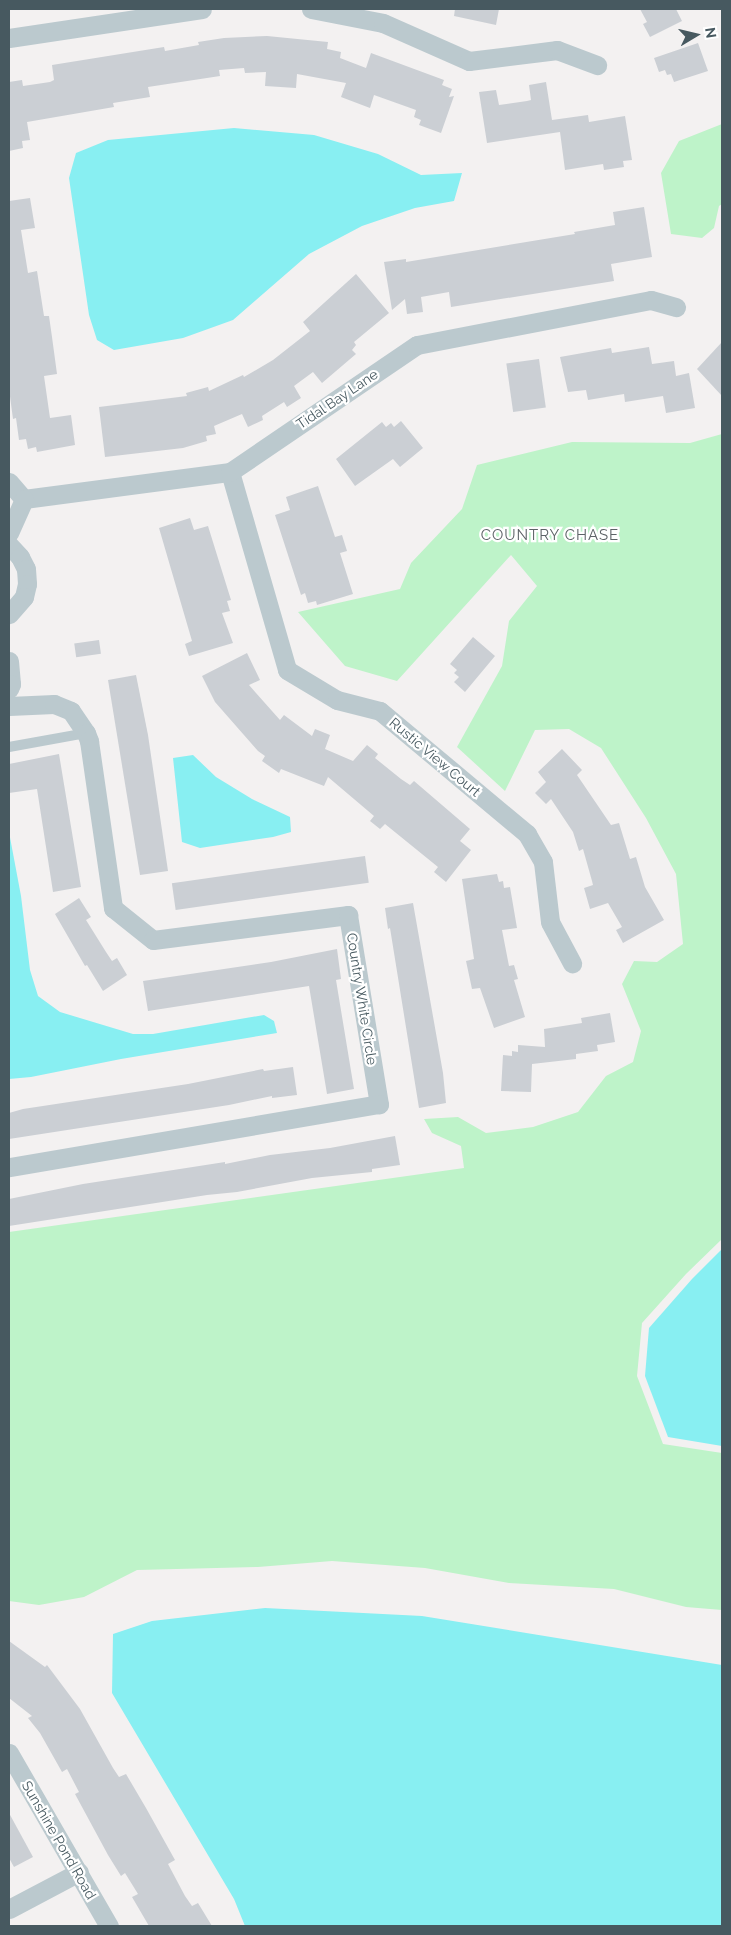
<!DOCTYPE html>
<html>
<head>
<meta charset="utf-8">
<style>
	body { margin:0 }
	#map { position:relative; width:731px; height:1935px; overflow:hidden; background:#f3f1f1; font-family:Raleway,sans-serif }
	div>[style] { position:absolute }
	.green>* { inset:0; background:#bef3c9 }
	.water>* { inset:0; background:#88eff2 }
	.building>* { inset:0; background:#cbcfd4; transform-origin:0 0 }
	.service>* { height:10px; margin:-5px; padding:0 5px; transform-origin:5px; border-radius:5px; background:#bbc9ce }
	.minor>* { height:19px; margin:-9.5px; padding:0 9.5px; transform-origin:9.5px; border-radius:9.5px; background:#bbc9ce }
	span { translate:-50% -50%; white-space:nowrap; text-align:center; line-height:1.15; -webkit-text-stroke:4.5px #fff; paint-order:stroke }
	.street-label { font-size:14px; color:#475960 }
	.neighbourhood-label { font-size:15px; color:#5d6367; letter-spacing:1px }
	.frame { position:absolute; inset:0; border:10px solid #475960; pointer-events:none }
	.north { position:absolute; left:671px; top:10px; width:50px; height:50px; -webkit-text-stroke:4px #fff; paint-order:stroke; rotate:81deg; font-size:14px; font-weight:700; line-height:20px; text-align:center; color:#475960 }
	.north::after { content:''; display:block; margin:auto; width:18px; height:22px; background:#475960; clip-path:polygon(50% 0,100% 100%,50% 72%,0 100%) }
</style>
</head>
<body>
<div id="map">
	<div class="green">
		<i style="clip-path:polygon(722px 124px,722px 204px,719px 206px,714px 228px,702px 238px,671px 234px,661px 173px,679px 141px)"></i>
		<i style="clip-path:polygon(722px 434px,722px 1239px,686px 1274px,642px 1323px,637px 1376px,663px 1444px,722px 1453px,722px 1610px,686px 1607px,614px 1589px,509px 1583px,425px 1568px,332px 1561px,258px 1567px,137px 1570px,84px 1597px,39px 1605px,9px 1601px,9px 1232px,464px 1168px,461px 1146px,432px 1133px,424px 1119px,458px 1117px,486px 1133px,533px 1127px,578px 1112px,606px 1076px,633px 1062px,641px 1031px,622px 984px,634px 961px,657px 962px,683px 944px,676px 874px,646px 818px,601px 748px,569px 729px,535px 730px,505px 791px,457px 747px,502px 666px,509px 621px,537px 586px,511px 555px,397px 681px,345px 666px,298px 612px,400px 589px,411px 563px,462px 509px,477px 465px,572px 442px,690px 443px)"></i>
	</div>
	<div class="water">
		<i style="clip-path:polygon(234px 128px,314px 135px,378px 154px,421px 175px,462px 173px,454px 201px,415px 208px,362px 226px,309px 254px,233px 320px,183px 338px,114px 350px,97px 340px,89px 315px,69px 178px,76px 153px,108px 140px)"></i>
		<i style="clip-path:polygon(193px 755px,216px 777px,252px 799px,290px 817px,291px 832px,273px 837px,200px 848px,182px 842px,173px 758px)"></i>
		<i style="clip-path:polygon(9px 832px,21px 896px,30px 970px,38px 996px,60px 1012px,133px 1034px,153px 1034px,264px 1015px,274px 1021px,277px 1033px,121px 1059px,31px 1077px,9px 1079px)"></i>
		<i style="clip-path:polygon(722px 1249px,722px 1446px,668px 1437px,645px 1376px,649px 1328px,692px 1279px)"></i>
		<i style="clip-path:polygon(265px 1608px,422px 1616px,722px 1665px,722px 1926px,245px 1926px,234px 1899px,112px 1693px,113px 1634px,152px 1621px)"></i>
	</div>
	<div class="building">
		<i style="clip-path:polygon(455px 9px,499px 9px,496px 25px,454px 16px)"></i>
		<i style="clip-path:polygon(640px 9px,676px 9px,682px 21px,650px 37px,643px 24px,647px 22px)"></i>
		<i style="clip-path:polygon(267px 36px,328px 42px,327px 49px,341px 52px,340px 58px,366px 68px,371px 53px,444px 80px,442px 85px,452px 89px,449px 97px,454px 96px,441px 133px,419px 125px,421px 120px,414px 117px,416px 110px,374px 95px,370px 108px,341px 97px,346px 83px,297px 74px,296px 88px,265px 86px,266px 72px,245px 73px,244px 68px,219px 70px,220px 76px,148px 87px,150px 97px,113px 103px,114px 107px,27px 122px,30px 140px,22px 141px,23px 148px,9px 151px,9px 82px,22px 80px,23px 86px,50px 82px,54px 80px,52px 65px,164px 47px,165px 51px,199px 45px,198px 42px,224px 38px)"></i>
		<i style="clip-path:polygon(698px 43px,708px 71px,674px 82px,671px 74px,667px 75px,665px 70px,659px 72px,654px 58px)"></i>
		<i style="clip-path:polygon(546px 82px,552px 120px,588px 115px,589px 122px,625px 116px,632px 160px,623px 161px,624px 167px,604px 170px,603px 164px,565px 170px,560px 132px,487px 143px,479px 92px,496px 90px,499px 105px,527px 101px,531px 100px,529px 85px)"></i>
		<i style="clip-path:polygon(30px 198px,35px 228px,21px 230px,28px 273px,37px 271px,44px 316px,49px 316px,52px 337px,57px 374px,44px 376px,50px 418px,71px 415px,75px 445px,37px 452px,36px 447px,28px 449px,26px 439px,19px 440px,16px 418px,13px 419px,9px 389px,9px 201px)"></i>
		<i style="clip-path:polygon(644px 207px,652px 257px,611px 264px,614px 281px,451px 307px,449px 292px,421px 297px,423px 312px,407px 314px,405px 299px,392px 310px,384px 262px,406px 259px,406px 262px,575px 234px,574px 232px,615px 225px,613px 212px)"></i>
		<i style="clip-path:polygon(356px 274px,389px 313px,354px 342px,356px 345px,352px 350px,356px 354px,322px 383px,313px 372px,294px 386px,301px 398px,287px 407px,284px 402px,262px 416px,263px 420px,248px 427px,242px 414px,214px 426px,216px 434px,206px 436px,207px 441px,183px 448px,105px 457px,99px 407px,187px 396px,186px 393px,208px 387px,209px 391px,243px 375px,244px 377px,273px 360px,310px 331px,303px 322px)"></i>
		<i style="clip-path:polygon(722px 342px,722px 396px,697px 369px)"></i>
		<i style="clip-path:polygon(649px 347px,652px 364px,674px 361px,676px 376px,689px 373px,695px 408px,666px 413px,663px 396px,625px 402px,624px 394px,588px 400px,586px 390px,568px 392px,560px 357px,611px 348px,612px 353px)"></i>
		<i style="left:539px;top:359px;width:49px;height:33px;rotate:82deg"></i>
		<i style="clip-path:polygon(401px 421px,423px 448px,400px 467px,393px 459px,355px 486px,336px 459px,382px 422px,386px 427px,391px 423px,394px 427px)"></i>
		<i style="clip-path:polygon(318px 486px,335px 537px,342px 535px,347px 551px,340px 553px,353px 594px,317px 605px,316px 601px,308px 603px,305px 593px,301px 595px,275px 515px,290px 510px,286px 497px)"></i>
		<i style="clip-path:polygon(190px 518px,194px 530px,208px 526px,231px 600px,227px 601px,230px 611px,222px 613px,233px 643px,189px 656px,185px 644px,192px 641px,159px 528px)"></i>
		<i style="clip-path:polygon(473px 637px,495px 656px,465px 692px,454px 682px,459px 677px,454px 673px,457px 670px,450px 664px)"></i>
		<i style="left:99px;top:640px;width:14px;height:25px;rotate:82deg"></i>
		<i style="clip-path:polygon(247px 653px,260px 680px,249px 685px,280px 720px,284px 715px,312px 736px,315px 729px,330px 735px,325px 749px,353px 761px,367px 745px,378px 754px,375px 758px,401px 779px,410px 785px,414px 781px,470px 829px,460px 841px,471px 850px,446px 882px,434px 872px,438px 867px,385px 824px,380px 829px,370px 821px,374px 816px,328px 777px,324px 786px,281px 769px,279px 773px,262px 761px,265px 756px,258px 751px,215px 702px,202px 676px)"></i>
		<i style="clip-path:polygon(136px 675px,148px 735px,168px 871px,140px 875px,108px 680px)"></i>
		<i style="clip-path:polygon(562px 749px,582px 770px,577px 775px,611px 825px,619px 823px,630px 859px,636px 857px,645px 887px,664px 920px,623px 943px,616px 930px,622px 927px,608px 903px,590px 909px,584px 888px,593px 885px,592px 881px,583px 849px,579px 851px,573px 832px,551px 799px,546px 804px,535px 793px,546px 782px,538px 772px)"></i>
		<i style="clip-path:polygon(59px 754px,81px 887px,53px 892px,37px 789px,9px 793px,9px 764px)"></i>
		<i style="left:365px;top:856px;width:27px;height:195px;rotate:82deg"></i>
		<i style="clip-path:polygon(497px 874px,499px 882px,503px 881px,504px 888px,510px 887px,517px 928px,502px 930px,509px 966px,514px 965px,518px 979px,514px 980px,525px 1017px,494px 1028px,480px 988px,472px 989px,466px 961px,474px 959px,462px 879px)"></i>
		<i style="clip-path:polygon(79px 898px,91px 917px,86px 920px,106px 952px,112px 961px,117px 958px,127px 975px,103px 991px,87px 965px,85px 966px,55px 914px)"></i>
		<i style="clip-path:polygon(413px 903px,443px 1073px,446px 1103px,419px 1108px,390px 928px,388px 929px,385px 908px)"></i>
		<i style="clip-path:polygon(337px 949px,341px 979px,336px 980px,354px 1089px,327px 1094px,309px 986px,148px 1011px,143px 981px,271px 962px)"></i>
		<i style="clip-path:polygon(610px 1013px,615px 1042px,597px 1045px,598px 1051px,576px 1054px,576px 1059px,532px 1064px,531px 1092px,501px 1091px,503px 1055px,512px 1056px,512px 1051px,518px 1052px,518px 1045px,545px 1047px,544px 1029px,582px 1023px,581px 1018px)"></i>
		<i style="clip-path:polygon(293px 1067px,297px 1095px,272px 1098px,272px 1096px,229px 1105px,9px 1139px,9px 1113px,23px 1109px,188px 1084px,263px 1069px,264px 1071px)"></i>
		<i style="clip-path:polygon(395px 1136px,400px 1165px,372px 1169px,372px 1172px,312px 1178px,237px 1192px,207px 1195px,9px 1226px,9px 1199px,83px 1184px,225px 1162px,225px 1164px,270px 1155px,330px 1148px)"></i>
		<i style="clip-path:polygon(9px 1641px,45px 1667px,47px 1665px,80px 1709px,113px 1768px,119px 1777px,126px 1774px,146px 1808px,175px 1860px,168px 1864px,185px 1896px,192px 1906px,198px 1903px,212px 1926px,149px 1926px,132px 1897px,138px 1894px,125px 1873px,121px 1876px,108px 1855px,75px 1794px,79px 1792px,67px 1769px,62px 1772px,40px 1733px,28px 1718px,32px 1716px,9px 1698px)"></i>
		<i style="clip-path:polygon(9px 1813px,33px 1857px,14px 1867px,9px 1858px)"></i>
	</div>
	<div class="service">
		<i style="left:9px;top:747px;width:78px;rotate:-10.3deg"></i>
	</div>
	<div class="minor">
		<i style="left:311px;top:9px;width:73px;rotate:11deg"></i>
		<i style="left:383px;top:23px;width:94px;rotate:23.8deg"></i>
		<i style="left:469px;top:61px;width:89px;rotate:-7.1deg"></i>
		<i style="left:557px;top:50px;width:43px;rotate:20.6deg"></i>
		<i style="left:9px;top:38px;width:195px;rotate:-8.5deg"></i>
		<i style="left:230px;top:472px;width:206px;rotate:73.9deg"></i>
		<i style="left:287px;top:670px;width:58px;rotate:31deg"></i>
		<i style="left:337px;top:700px;width:44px;rotate:14.3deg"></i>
		<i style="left:380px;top:711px;width:192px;rotate:39.9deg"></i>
		<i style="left:527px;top:834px;width:32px;rotate:60deg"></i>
		<i style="left:543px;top:862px;width:60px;rotate:83.3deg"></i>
		<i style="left:550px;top:922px;width:47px;rotate:61.8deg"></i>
		<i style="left:9px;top:482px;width:23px;rotate:49deg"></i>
		<i style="left:24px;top:499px;width:208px;rotate:-7.5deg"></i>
		<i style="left:230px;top:472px;width:226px;rotate:-34.2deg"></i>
		<i style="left:417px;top:345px;width:238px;rotate:-10.9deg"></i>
		<i style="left:651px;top:300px;width:26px;rotate:16deg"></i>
		<i style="left:9px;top:533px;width:37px;rotate:-66deg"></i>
		<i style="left:9px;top:545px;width:16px;rotate:47deg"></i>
		<i style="left:20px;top:557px;width:13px;rotate:63deg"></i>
		<i style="left:26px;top:569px;width:15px;rotate:86deg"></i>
		<i style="left:27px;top:584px;width:13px;rotate:103deg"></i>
		<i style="left:24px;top:597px;width:23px;rotate:131deg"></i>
		<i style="left:9px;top:661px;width:23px;rotate:85deg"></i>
		<i style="left:11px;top:684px;width:5px;rotate:112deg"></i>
		<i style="left:9px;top:706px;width:45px;rotate:-2.5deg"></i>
		<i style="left:54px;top:704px;width:18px;rotate:22deg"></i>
		<i style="left:71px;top:711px;width:27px;rotate:56deg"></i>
		<i style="left:86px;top:733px;width:9px;rotate:69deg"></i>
		<i style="left:89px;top:741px;width:169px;rotate:81.8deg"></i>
		<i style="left:113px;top:908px;width:51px;rotate:38.7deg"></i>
		<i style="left:153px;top:940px;width:197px;rotate:-7.3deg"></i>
		<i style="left:348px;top:915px;width:192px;rotate:80.7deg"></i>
		<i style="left:379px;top:1104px;width:375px;rotate:170.3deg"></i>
		<i style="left:9px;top:1753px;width:200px;rotate:60deg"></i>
		<i style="left:9px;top:1909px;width:79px;rotate:-27.9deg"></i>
	</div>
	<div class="street-label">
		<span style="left:337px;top:399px;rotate:-34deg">Tidal Bay Lane</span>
		<span style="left:435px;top:757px;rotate:40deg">Rustic View Court</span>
		<span style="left:362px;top:999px;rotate:81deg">Country White Circle</span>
		<span style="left:59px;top:1840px;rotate:60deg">Sunshine Pond Road</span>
	</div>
	<div class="neighbourhood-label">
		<span style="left:550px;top:536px">COUNTRY CHASE</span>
	</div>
	<div class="frame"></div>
	<div class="north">N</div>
</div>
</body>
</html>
